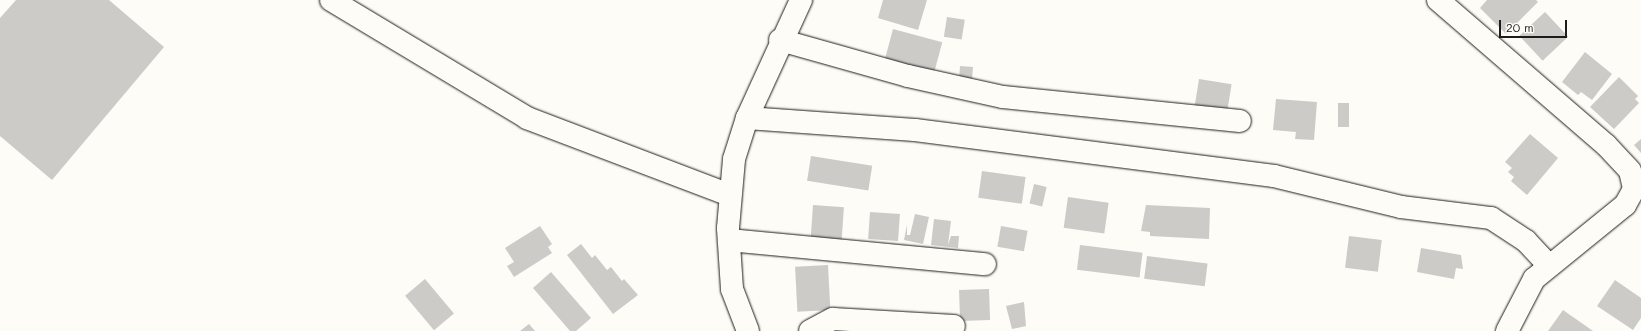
<!DOCTYPE html>
<html>
<head>
<meta charset="utf-8">
<style>
	body { margin:0 }
	#map { position:relative; width:1641px; height:331px; overflow:hidden; background:#fdfcf7; font-family:Mali,sans-serif }
	div>[style] { position:absolute }
	.building>* { inset:0; background:#cccbc8; transform-origin:0 0 }
	.roads { filter:drop-shadow(0 0 1px #1c1c1c) drop-shadow(0 0 1px #1c1c1c) }
	.minor>* { height:22px; margin:-11px; padding:0 11px; transform-origin:11px; border-radius:11px; background:#fdfcf7 }
	span { translate:-50% -50%; white-space:nowrap; text-align:center; line-height:1.15; -webkit-text-stroke:3.5px #fdfcf7; paint-order:stroke }
	.scale { position:absolute; left:1499px; top:20px; width:68px; height:18px; box-sizing:border-box; border:2px solid #1c1c1c; border-top:0; padding-left:5px; font-size:12px; line-height:14px; white-space:nowrap; color:#1c1c1c; -webkit-text-stroke:3px #fdfcf7; paint-order:stroke }
</style>
</head>
<body>
<div id="map">
	<div class="building">
		<i style="clip-path:polygon(16px 0,109px 0,164px 47px,52px 180px,0 136px,0 18px)"></i>
		<i style="clip-path:polygon(883px 0,927px 0,918px 30px,878px 18px)"></i>
		<i style="clip-path:polygon(1487px 0,1536px 0,1538px 2px,1506px 34px,1480px 8px)"></i>
		<i style="left:1545px;top:12px;width:34px;height:35px;rotate:47deg"></i>
		<i style="left:947px;top:17px;width:18px;height:20px;rotate:9deg"></i>
		<i style="left:893px;top:29px;width:51px;height:37px;rotate:15deg"></i>
		<i style="clip-path:polygon(1585px 52px,1612px 74px,1592px 100px,1581px 92px,1578px 95px,1562px 82px)"></i>
		<i style="left:960px;top:66px;width:13px;height:18px;rotate:4deg"></i>
		<i style="clip-path:polygon(1619px 77px,1638px 96px,1635px 99px,1639px 103px,1614px 129px,1590px 107px)"></i>
		<i style="left:1199px;top:79px;width:33px;height:28px;rotate:9deg"></i>
		<i style="clip-path:polygon(1276px 99px,1317px 102px,1314px 140px,1295px 139px,1296px 132px,1273px 130px)"></i>
		<i style="left:1338px;top:103px;width:11px;height:24px"></i>
		<i style="clip-path:polygon(1530px 134px,1558px 158px,1527px 195px,1511px 181px,1514px 177px,1508px 172px,1512px 168px,1505px 162px)"></i>
		<i style="clip-path:polygon(1641px 139px,1641px 153px,1634px 145px)"></i>
		<i style="left:811px;top:156px;width:62px;height:25px;rotate:9deg"></i>
		<i style="left:982px;top:171px;width:44px;height:27px;rotate:8deg"></i>
		<i style="left:1034px;top:184px;width:13px;height:20px;rotate:13deg"></i>
		<i style="left:1068px;top:197px;width:41px;height:31px;rotate:8deg"></i>
		<i style="left:813px;top:205px;width:31px;height:38px;rotate:4deg"></i>
		<i style="clip-path:polygon(1146px 205px,1210px 208px,1209px 239px,1150px 236px,1150px 232px,1141px 231px)"></i>
		<i style="left:870px;top:212px;width:30px;height:27px;rotate:4deg"></i>
		<i style="clip-path:polygon(915px 214px,929px 217px,923px 244px,904px 240px,907px 225px,907px 235px,910px 235px)"></i>
		<i style="clip-path:polygon(934px 219px,951px 221px,948px 245px,951px 236px,959px 236px,958px 248px,931px 245px)"></i>
		<i style="clip-path:polygon(540px 226px,552px 244px,548px 247px,552px 253px,514px 277px,507px 266px,514px 262px,505px 248px)"></i>
		<i style="left:1001px;top:226px;width:27px;height:21px;rotate:10deg"></i>
		<i style="left:1349px;top:236px;width:33px;height:32px;rotate:7deg"></i>
		<i style="clip-path:polygon(581px 244px,592px 258px,595px 255px,607px 270px,611px 267px,622px 281px,624px 279px,638px 295px,613px 314px,567px 255px)"></i>
		<i style="left:1080px;top:245px;width:63px;height:25px;rotate:7deg"></i>
		<i style="clip-path:polygon(1421px 248px,1461px 255px,1463px 269px,1456px 268px,1454px 279px,1417px 272px)"></i>
		<i style="left:1147px;top:256px;width:61px;height:23px;rotate:7deg"></i>
		<i style="left:828px;top:265px;width:45px;height:33px;rotate:87deg"></i>
		<i style="clip-path:polygon(551px 272px,591px 318px,576px 331px,570px 331px,533px 288px)"></i>
		<i style="left:425px;top:279px;width:45px;height:26px;rotate:50deg"></i>
		<i style="clip-path:polygon(1615px 280px,1641px 298px,1641px 318px,1633px 330px,1597px 306px)"></i>
		<i style="left:989px;top:289px;width:31px;height:30px;rotate:88deg"></i>
		<i style="clip-path:polygon(1024px 302px,1026px 326px,1012px 329px,1006px 306px)"></i>
		<i style="clip-path:polygon(1563px 310px,1593px 331px,1548px 331px)"></i>
		<i style="clip-path:polygon(529px 324px,535px 331px,520px 331px)"></i>
	</div>
	<div class="roads">
		<div class="minor">
			<i style="left:331px;top:0;width:229px;rotate:31deg"></i>
			<i style="left:527px;top:118px;width:217px;rotate:20.8deg"></i>
			<i style="left:1438px;top:0;width:222px;rotate:40.8deg"></i>
			<i style="left:1606px;top:145px;width:35px;rotate:47deg"></i>
			<i style="left:1630px;top:171px;width:18px;rotate:77deg"></i>
			<i style="left:1634px;top:189px;width:18px;rotate:119deg"></i>
			<i style="left:1625px;top:205px;width:117px;rotate:140.9deg"></i>
			<i style="left:1534px;top:279px;width:59px;rotate:117.4deg"></i>
			<i style="left:780px;top:40px;width:133px;rotate:15.7deg"></i>
			<i style="left:908px;top:76px;width:97px;rotate:12.5deg"></i>
			<i style="left:1003px;top:97px;width:238px;rotate:5.8deg"></i>
			<i style="left:747px;top:118px;width:168px;rotate:4.1deg"></i>
			<i style="left:915px;top:130px;width:362px;rotate:7.3deg"></i>
			<i style="left:1274px;top:176px;width:131px;rotate:13.7deg"></i>
			<i style="left:1401px;top:207px;width:91px;rotate:7deg"></i>
			<i style="left:1491px;top:218px;width:42px;rotate:33.3deg"></i>
			<i style="left:1526px;top:241px;width:34px;rotate:47deg"></i>
			<i style="left:729px;top:240px;width:257px;rotate:5.4deg"></i>
			<i style="left:748px;top:331px;width:45px;rotate:-110.9deg"></i>
			<i style="left:732px;top:289px;width:61px;rotate:-93.8deg"></i>
			<i style="left:728px;top:228px;width:69px;rotate:-85deg"></i>
			<i style="left:734px;top:159px;width:43px;rotate:-72.4deg"></i>
			<i style="left:747px;top:118px;width:130px;rotate:-65.4deg"></i>
			<i style="left:810px;top:331px;width:26px;rotate:-28deg"></i>
			<i style="left:833px;top:319px;width:121px;rotate:3.3deg"></i>
		</div>
	</div>
	<div class="scale">20 m</div>
</div>
</body>
</html>
